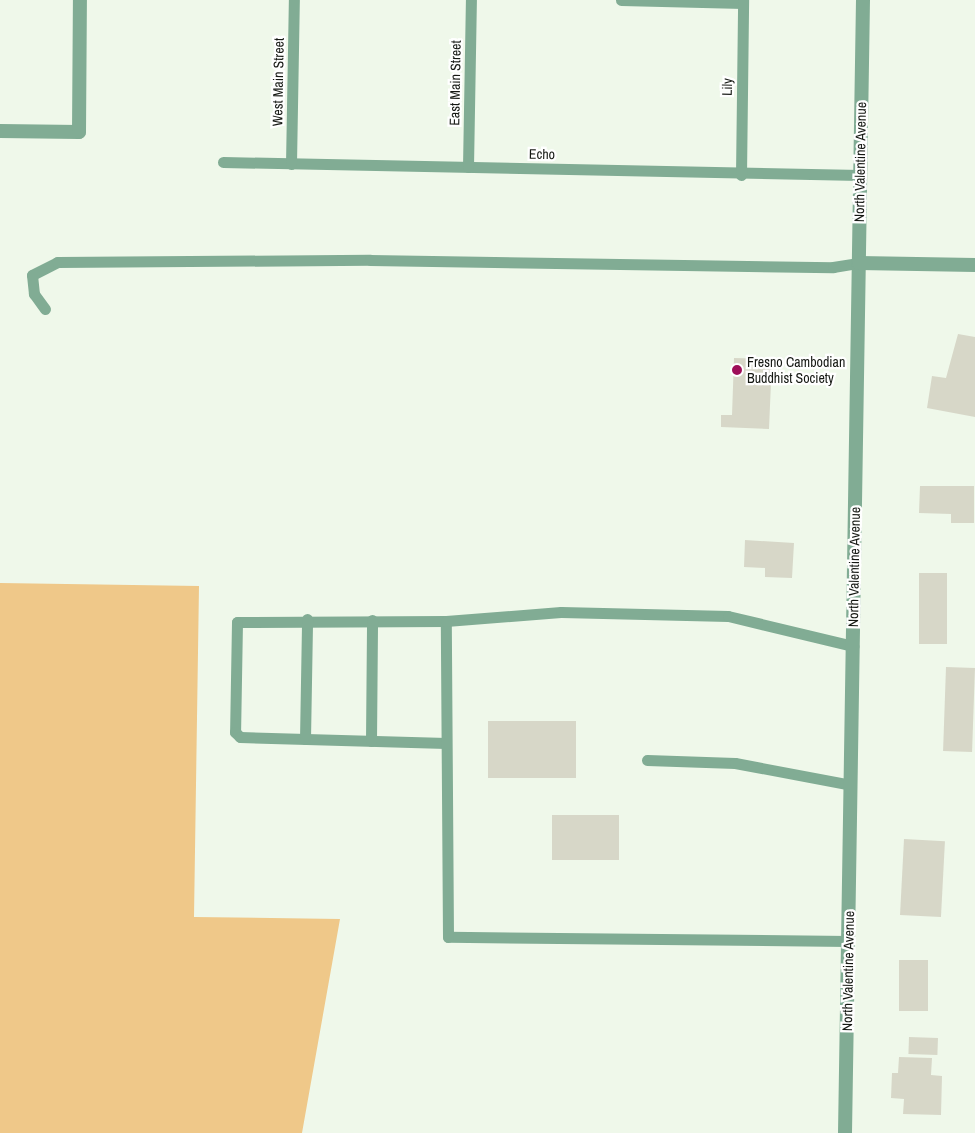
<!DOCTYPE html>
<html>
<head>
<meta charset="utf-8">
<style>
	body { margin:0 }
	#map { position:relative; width:975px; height:1133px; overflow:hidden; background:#eff8ea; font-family:"Archivo Narrow",sans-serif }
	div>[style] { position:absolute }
	.green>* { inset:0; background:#efc889 }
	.building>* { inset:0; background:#d7d7c8; transform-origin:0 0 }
	.service>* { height:11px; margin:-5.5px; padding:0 5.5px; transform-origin:5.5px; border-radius:5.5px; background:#81ac94 }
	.minor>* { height:14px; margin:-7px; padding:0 7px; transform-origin:7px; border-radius:7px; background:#81ac94 }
	.tertiary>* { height:14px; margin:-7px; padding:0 7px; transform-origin:7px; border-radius:7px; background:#81ac94 }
	.dots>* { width:14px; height:14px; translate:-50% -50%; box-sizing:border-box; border:2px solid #fff; border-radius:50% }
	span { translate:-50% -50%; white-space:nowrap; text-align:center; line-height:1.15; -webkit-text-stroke:4.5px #fff; paint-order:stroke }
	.street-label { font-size:14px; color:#151813 }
	.poi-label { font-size:14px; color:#151813 }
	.left { translate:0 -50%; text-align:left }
</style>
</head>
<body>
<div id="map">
	<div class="green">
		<i style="clip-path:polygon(0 583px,199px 586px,194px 917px,340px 919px,302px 1133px,0 1133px)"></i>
	</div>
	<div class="building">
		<i style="clip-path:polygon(958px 334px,975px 337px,975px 417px,927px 408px,932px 376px,946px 378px)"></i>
		<i style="clip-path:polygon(734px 358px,772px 359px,769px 429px,721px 427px,721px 415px,732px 415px)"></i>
		<i style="clip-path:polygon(920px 486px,974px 486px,974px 523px,951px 523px,951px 514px,919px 513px)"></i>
		<i style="clip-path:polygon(745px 540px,794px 543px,792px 578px,765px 577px,765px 568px,744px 567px)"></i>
		<i style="left:947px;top:573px;width:71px;height:28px;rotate:90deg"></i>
		<i style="left:946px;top:667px;width:29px;height:84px;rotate:2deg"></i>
		<i style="left:488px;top:721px;width:88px;height:57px"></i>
		<i style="left:552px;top:815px;width:67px;height:45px"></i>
		<i style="left:904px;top:839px;width:41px;height:76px;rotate:3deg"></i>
		<i style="left:899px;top:960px;width:29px;height:51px"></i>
		<i style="left:909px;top:1037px;width:29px;height:17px;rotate:2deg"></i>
		<i style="clip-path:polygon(899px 1057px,932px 1058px,931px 1075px,942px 1076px,941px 1115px,903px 1114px,904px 1099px,891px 1098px,892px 1073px,898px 1073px)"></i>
	</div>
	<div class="service">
		<i style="left:621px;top:0;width:122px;rotate:1.4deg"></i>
		<i style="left:223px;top:162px;width:637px;rotate:1.17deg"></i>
		<i style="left:291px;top:164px;width:164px;rotate:-89deg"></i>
		<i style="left:468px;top:167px;width:167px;rotate:-89deg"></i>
		<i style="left:741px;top:175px;width:175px;rotate:-89.3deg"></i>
		<i style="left:45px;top:309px;width:19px;rotate:-126deg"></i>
		<i style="left:34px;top:294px;width:19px;rotate:-96deg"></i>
		<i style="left:32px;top:275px;width:28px;rotate:-27deg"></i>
		<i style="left:57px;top:262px;width:313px;rotate:-0.4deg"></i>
		<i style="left:370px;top:260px;width:463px;rotate:0.9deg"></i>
		<i style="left:833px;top:267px;width:26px;rotate:-9deg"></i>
		<i style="left:446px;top:621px;width:209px;rotate:179.7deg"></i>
		<i style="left:237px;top:622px;width:110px;rotate:91deg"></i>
		<i style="left:235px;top:732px;width:7px;rotate:45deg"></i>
		<i style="left:240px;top:737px;width:206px;rotate:1.7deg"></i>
		<i style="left:305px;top:739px;width:120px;rotate:-89deg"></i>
		<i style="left:371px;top:741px;width:121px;rotate:-89.5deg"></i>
		<i style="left:647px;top:760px;width:88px;rotate:2deg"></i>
		<i style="left:735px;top:763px;width:118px;rotate:10.7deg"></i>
		<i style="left:848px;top:941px;width:400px;rotate:-179.4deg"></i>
		<i style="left:448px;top:937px;width:316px;rotate:-90.4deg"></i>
		<i style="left:446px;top:621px;width:115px;rotate:-4.5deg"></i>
		<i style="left:561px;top:612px;width:167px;rotate:1.4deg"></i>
		<i style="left:728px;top:616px;width:129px;rotate:13.5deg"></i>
	</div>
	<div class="minor">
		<i style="left:0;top:131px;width:79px;rotate:0.7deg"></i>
		<i style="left:79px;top:132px;width:132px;rotate:-89.6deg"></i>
		<i style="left:845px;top:1133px;width:1133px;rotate:-89.09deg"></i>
	</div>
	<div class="tertiary">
		<i style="left:859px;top:263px;width:116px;rotate:1deg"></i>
	</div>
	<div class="dots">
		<i style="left:737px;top:370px;background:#9e0e59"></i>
	</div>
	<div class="street-label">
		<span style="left:278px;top:82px;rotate:-89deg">West Main Street</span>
		<span style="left:455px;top:83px;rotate:-89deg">East Main Street</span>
		<span style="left:727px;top:87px;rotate:-89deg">Lily</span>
		<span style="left:542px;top:154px;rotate:1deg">Echo</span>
		<span style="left:860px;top:162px;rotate:-89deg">North Valentine Avenue</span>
		<span style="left:854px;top:567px;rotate:-89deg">North Valentine Avenue</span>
		<span style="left:848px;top:971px;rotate:-89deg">North Valentine Avenue</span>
	</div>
	<div class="poi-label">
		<span class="left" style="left:747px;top:370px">Fresno Cambodian<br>Buddhist Society</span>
	</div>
</div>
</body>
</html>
